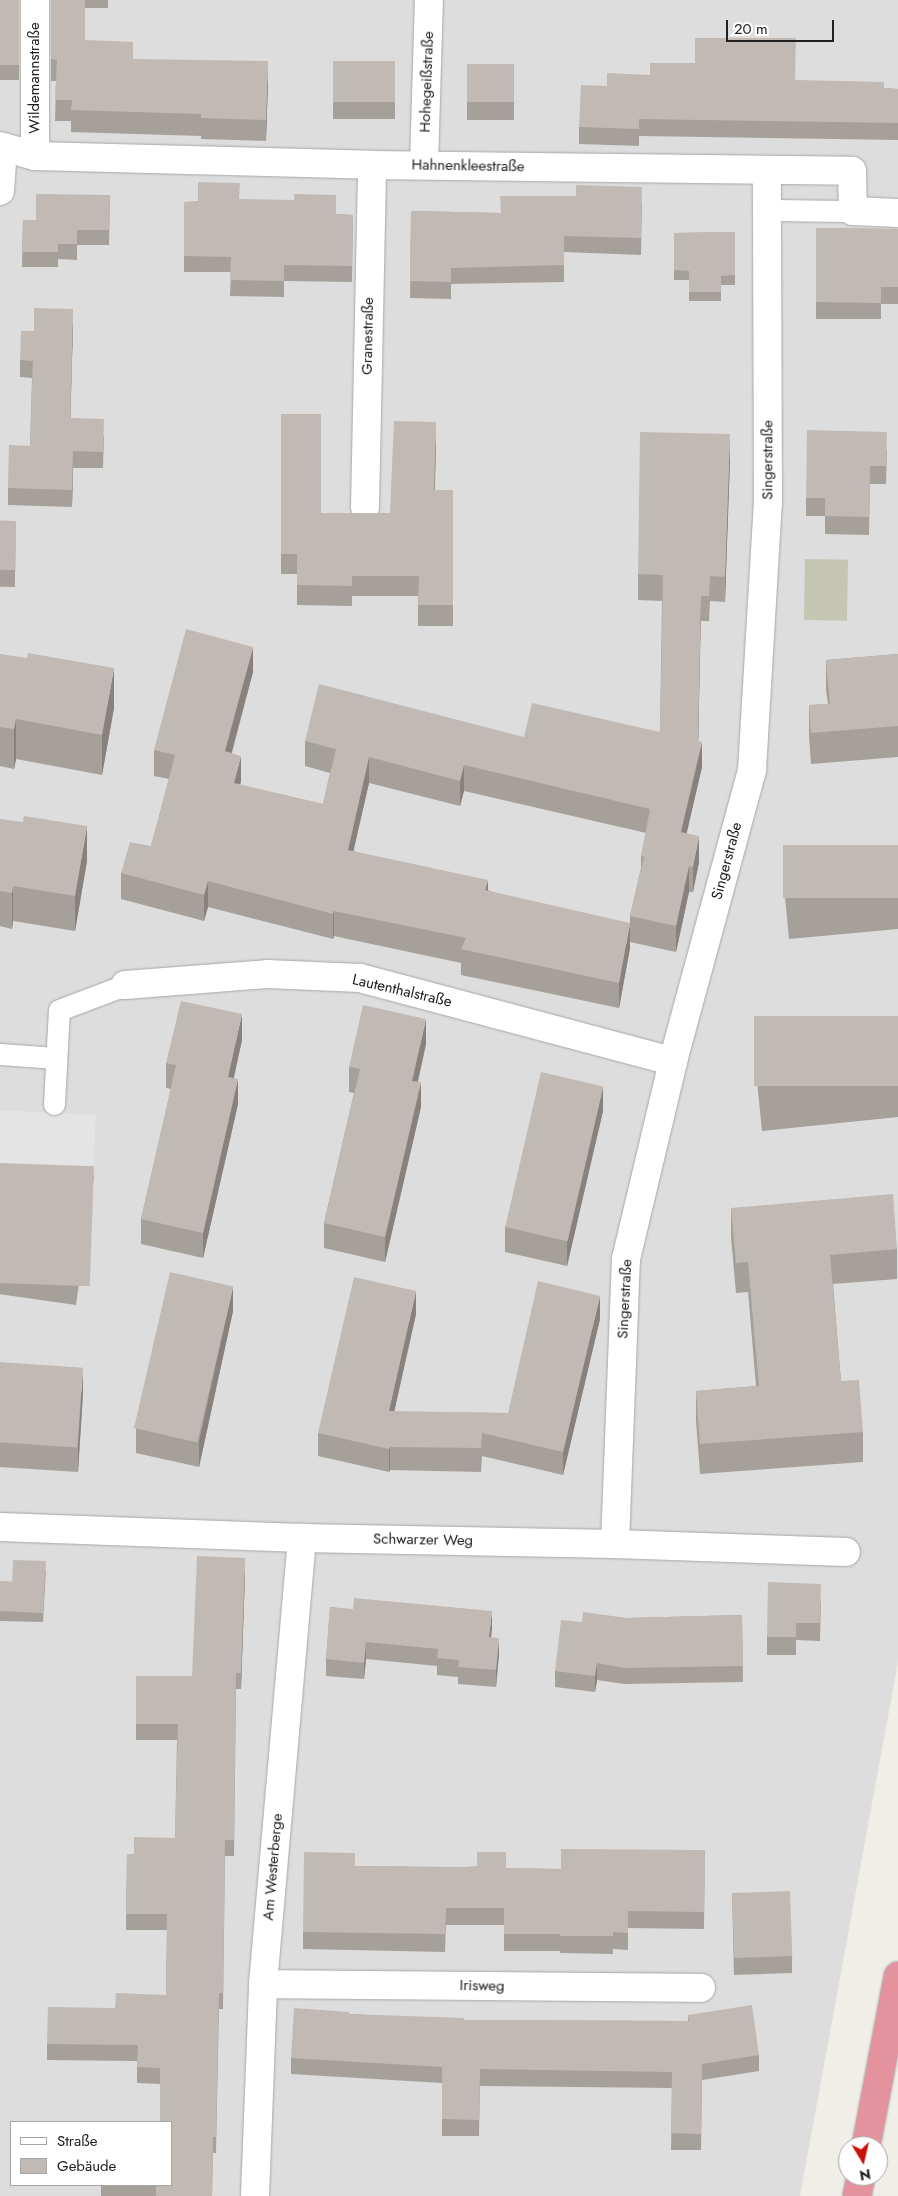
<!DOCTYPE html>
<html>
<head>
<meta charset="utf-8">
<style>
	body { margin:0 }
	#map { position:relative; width:898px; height:2196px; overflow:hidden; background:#f0eee7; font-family:Jost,sans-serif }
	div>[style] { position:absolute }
	.residential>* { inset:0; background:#dedddd }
	.construction>* { inset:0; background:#c4c5b3; transform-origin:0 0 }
	.parking>* { inset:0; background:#e4e4e4; transform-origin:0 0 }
	.roads { filter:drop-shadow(0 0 1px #a7a7a7) drop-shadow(0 0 1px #a7a7a7) }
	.lane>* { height:21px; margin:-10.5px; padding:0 10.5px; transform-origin:10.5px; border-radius:10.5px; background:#fff }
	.street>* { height:28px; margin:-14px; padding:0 14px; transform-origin:14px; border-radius:14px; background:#fff }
	.highway>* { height:28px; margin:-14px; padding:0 14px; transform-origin:14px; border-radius:14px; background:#e4929d }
	.wall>* { inset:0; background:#a6a09b; transform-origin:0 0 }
	.shaded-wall>* { inset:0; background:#87827e }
	.building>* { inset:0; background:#c1bab4; transform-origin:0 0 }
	span { translate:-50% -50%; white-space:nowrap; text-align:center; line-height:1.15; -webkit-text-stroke:4px #fff; paint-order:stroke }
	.street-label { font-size:15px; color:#202020 }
	.legend { position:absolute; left:10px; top:2121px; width:162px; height:65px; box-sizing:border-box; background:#fff; border:1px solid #a6a6a6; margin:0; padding:6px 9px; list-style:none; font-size:15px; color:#202020 }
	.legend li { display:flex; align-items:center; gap:10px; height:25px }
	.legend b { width:25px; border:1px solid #a6a6a6 }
	.north { position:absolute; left:838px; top:2136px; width:50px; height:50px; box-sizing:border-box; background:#fff; border:1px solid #a6a6a6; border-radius:50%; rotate:171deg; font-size:14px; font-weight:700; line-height:20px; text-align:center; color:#202020 }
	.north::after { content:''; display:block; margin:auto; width:18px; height:22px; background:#c91208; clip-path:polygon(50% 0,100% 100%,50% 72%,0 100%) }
	.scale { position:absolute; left:726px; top:20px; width:108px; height:22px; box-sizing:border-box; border:2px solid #202020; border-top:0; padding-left:6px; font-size:15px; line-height:18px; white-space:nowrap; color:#202020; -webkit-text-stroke:4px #fff; paint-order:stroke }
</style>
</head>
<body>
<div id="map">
	<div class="residential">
		<i style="clip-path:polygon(evenodd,0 0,898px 0,898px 1662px,800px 2196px,0 2196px,0 0,11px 2122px,171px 2122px,171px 2185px,11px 2185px,11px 2122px)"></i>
	</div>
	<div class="construction">
		<i style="left:805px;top:559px;width:43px;height:61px;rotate:1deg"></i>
	</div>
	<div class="parking">
		<i style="left:0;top:1110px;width:96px;height:62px;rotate:3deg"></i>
	</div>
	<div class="roads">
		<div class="lane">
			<i style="left:767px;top:210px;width:86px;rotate:0.7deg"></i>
			<i style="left:0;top:1054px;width:56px;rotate:4.1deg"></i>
			<i style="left:54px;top:1104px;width:94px;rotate:-87deg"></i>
			<i style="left:59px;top:1010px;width:71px;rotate:-20.7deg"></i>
		</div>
		<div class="street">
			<i style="left:35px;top:0;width:156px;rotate:90deg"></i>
			<i style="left:0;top:146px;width:36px;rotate:16deg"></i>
			<i style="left:35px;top:156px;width:337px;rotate:1.5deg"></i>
			<i style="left:372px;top:165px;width:480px;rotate:0.7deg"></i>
			<i style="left:852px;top:171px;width:40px;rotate:88.6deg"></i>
			<i style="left:853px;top:211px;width:45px;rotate:2.5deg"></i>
			<i style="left:424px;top:165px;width:165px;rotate:-88.3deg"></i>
			<i style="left:0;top:191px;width:42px;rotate:-85.9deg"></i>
			<i style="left:365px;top:507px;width:342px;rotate:-88.8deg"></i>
			<i style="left:125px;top:985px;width:142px;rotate:-4.4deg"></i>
			<i style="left:267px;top:974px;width:93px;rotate:2.5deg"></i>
			<i style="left:360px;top:978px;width:324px;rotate:14.9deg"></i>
			<i style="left:0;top:1527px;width:302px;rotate:2.1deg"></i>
			<i style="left:302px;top:1538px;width:313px;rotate:1.1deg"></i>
			<i style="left:615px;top:1544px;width:231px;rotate:2deg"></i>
			<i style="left:615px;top:1544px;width:285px;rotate:-87.8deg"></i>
			<i style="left:626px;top:1259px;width:204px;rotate:-76.6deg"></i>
			<i style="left:673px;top:1061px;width:302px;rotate:-74.8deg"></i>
			<i style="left:752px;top:770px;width:266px;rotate:-86.6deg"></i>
			<i style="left:768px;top:504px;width:334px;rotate:-90.2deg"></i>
			<i style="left:263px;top:1984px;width:438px;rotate:0.5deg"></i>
			<i style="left:255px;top:2196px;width:212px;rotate:-87.8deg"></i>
			<i style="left:263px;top:1984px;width:448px;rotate:-85deg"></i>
		</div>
		<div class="highway">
			<i style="left:866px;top:2146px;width:173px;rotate:-79.3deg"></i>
			<i style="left:857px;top:2196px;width:20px;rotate:-79deg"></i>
		</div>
	</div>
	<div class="wall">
		<i style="left:0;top:0;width:19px;height:80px"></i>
		<i style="clip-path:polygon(51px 0,108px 0,108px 8px,85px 8px,85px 40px,133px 59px,268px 82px,266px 141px,201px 139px,201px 136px,71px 132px,71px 121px,55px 121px,56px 81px,51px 81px)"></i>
		<i style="left:333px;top:61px;width:62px;height:58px"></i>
		<i style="left:467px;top:64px;width:47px;height:56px"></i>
		<i style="clip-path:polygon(796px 80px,884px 88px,898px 89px,898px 140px,639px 136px,639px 146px,579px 144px,579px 127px,607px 86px)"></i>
		<i style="clip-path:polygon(110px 195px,109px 245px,77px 245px,77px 260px,58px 259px,58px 267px,22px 267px,23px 220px,36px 220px)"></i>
		<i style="clip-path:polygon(240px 199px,336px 214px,353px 215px,352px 282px,284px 281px,284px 297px,230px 296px,231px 272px,184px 272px,184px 202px)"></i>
		<i style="clip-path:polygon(642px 203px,641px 255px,564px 252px,564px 282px,451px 284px,451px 299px,410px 298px,411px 211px,500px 213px)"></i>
		<i style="clip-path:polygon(816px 228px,898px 229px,898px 304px,881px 304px,881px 319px,816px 319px)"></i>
		<i style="clip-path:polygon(735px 232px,735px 285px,721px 285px,721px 301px,689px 301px,689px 280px,674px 280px,674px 233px)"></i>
		<i style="clip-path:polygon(73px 326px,70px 418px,104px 436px,103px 468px,73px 468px,72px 507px,8px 505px,8px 488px,30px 446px,32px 378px,20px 377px,20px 360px,34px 331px)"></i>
		<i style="clip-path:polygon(281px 414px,321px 513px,390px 513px,436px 442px,435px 490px,453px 490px,453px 626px,418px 626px,418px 596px,352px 596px,352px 606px,297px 605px,297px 574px,281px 574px)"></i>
		<i style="clip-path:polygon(887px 449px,886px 484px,870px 484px,869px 535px,825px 534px,825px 516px,806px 516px,806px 498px)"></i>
		<i style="clip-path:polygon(730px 459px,725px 602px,710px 601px,709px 621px,701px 621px,698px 741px,702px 767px,686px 834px,699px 862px,693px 892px,689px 892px,676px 952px,630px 942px,630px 916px,641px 868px,641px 856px,646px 833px,464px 791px,460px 806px,369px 783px,353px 851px,488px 890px,630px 948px,619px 1008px,461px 975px,461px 963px,334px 936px,333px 939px,208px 907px,204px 921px,121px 899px,121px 873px,151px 846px,169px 779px,154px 776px,154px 750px,253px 672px,232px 753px,241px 781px,240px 785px,323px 804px,330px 773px,305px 766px,305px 741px,524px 737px,660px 732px,662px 601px,638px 600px,638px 574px)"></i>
		<i style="left:16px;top:521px;width:66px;height:16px;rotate:91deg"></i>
		<i style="clip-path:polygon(0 654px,114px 708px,102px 775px,16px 759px,14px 769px,0 766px)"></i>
		<i style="clip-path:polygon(898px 654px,898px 757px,811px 764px,809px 737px,809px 705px,828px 704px,826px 691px,826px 660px)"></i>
		<i style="clip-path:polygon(0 819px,87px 861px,75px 931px,13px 921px,12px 929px,0 926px)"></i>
		<i style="clip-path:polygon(898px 845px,898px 929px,789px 939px,784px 887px,784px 856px)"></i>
		<i style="clip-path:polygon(898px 1016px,898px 1117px,762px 1131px,755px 1061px,755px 1030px)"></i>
		<i style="clip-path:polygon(242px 1040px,234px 1078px,238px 1104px,203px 1258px,141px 1244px,141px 1219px,171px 1089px,166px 1088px,166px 1063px)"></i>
		<i style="clip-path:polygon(426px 1044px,418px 1082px,421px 1107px,385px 1262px,324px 1248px,324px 1223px,354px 1093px,349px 1092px,349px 1067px)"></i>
		<i style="clip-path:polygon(603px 1111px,567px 1266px,505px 1252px,505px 1227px)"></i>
		<i style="left:0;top:1163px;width:95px;height:130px;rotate:8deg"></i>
		<i style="clip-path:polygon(731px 1208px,897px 1249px,897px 1279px,833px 1284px,841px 1381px,863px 1432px,863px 1462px,700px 1474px,696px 1421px,696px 1391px,756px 1386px,748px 1292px,736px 1293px,731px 1238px)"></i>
		<i style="clip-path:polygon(233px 1311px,199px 1467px,136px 1453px,136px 1428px)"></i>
		<i style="clip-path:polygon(416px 1314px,394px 1412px,508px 1413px,600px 1319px,563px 1475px,482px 1456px,481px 1472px,390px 1470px,389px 1472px,318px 1456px,318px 1433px)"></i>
		<i style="clip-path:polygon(0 1362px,83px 1393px,78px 1472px,0 1467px)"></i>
		<i style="clip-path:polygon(46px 1570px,43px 1622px,0 1621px,0 1581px,12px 1582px)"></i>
		<i style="clip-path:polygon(245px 1574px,241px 1689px,236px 1689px,234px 1856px,225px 1856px,223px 2009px,219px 2009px,216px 2153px,213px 2153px,212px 2196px,101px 2196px,101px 2185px,171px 2185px,160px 2084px,137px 2083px,137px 2061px,47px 2060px,47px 2044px,115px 2008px,166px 1995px,167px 1930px,126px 1930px,127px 1854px,134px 1854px,175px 1838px,177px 1740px,136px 1740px,136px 1676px,192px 1676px)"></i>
		<i style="clip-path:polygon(821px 1601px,820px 1641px,796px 1640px,796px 1655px,767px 1655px,767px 1637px)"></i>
		<i style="clip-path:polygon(330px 1607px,492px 1628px,491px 1637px,499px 1654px,496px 1687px,458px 1684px,458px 1677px,437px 1675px,437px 1666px,366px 1659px,364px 1679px,326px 1676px,326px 1659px)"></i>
		<i style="clip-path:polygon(742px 1615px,743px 1682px,624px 1684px,597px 1680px,595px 1692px,555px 1687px,555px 1671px,582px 1622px,627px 1618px)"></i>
		<i style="clip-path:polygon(705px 1850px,704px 1929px,628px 1928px,628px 1950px,613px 1949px,613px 1954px,560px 1953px,560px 1951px,504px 1951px,504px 1925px,446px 1925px,445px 1952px,303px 1949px,303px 1932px,355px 1866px,561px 1869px)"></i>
		<i style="clip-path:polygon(732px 1894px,792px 1956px,792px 1973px,734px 1975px)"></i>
		<i style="clip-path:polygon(349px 2014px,464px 2020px,688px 2021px,688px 2015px,759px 2055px,759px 2071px,702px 2080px,701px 2150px,671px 2150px,672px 2088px,480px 2086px,479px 2136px,442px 2136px,442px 2083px,291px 2074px,291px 2058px)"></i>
	</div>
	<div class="shaded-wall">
		<i style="clip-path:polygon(268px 61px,268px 82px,266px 141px,266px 120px)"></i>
		<i style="clip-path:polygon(73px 309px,73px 326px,70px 434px,70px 418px)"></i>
		<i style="clip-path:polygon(436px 422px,436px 442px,434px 510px,434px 490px)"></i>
		<i style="clip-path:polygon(730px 434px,730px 459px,725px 602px,725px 577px)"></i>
		<i style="clip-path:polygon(73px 451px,73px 468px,72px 507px,72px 490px)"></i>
		<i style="clip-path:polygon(701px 596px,698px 757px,702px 742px,702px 767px,681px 858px,681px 832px)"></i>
		<i style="clip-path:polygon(253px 647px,253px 672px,225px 776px,225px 751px)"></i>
		<i style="clip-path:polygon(114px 668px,114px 708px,102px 775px,102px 735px)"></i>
		<i style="clip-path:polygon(16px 719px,16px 759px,14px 769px,14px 729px)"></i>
		<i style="clip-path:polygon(241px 756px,241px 781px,234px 809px,234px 783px)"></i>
		<i style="clip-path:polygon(369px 757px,369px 783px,348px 875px,348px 850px)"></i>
		<i style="clip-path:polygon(464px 765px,464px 791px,460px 806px,460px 781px)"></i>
		<i style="clip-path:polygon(87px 826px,87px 861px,75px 931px,75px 896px)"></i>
		<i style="clip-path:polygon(699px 836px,699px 862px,693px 892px,693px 867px)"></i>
		<i style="clip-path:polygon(689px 866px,689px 892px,676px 952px,676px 926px)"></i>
		<i style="clip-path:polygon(488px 880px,488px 905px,485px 890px)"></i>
		<i style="clip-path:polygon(208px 881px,208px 907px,204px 921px,204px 895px)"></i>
		<i style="clip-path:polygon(13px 886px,13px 921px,12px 929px,12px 893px)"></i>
		<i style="clip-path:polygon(334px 911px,334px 936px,333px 939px,333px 914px)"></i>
		<i style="clip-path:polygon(630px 923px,630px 948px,619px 1008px,619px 983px)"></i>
		<i style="clip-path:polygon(242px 1014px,242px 1040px,228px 1102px,228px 1077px)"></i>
		<i style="clip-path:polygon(426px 1019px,426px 1044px,412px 1106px,412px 1081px)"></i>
		<i style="clip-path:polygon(238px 1079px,238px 1104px,203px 1258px,203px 1233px)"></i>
		<i style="clip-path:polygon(421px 1082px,421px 1107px,385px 1262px,385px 1237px)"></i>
		<i style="clip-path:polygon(603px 1086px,603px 1111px,567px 1266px,567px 1241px)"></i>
		<i style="clip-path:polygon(233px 1286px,233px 1311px,199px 1467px,199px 1442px)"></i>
		<i style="clip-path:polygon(416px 1291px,416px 1314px,389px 1435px,389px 1411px)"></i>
		<i style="clip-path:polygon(600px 1296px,600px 1319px,563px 1475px,563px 1452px)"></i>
		<i style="clip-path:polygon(83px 1368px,83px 1393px,78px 1472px,78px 1447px)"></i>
		<i style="clip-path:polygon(390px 1447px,390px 1470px,389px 1472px,389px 1449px)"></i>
		<i style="clip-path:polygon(245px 1558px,245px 1574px,241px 1689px,241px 1673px)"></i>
		<i style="clip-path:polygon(492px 1611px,492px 1628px,489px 1653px,489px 1637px)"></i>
		<i style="clip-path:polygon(499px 1638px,499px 1654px,496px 1687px,496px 1670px)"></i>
		<i style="clip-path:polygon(366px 1642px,366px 1659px,364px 1679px,364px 1663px)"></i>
		<i style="clip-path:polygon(597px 1663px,597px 1680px,595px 1692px,595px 1676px)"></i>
	</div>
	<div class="building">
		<i style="left:0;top:0;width:19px;height:65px"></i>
		<i style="clip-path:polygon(51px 0,85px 0,85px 40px,133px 42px,133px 59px,268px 61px,266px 120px,201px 118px,201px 114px,71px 110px,72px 100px,55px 100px,57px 60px,51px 59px)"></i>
		<i style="clip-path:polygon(695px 38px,796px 38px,795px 80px,884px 82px,884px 88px,898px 89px,898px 123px,639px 119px,639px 129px,579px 127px,581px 85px,607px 86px,607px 73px,650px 75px,650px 63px,695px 63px)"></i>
		<i style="left:333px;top:61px;width:62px;height:41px"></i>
		<i style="left:467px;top:64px;width:47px;height:38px"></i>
		<i style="clip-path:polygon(198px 182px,240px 183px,239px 199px,294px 200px,294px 194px,336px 195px,336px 214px,353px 215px,352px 266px,284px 265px,284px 281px,230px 280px,231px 257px,184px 256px,184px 202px,198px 202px)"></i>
		<i style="clip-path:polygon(576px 185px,642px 187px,641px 238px,564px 236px,564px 265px,451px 268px,451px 282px,410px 281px,411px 211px,501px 213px,500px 196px,576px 196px)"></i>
		<i style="clip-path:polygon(36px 194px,110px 195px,109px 230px,77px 230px,77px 244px,58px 244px,58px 252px,22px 252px,23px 220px,36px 220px)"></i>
		<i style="clip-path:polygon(816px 228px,898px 229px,898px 287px,881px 287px,881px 303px,816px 302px)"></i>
		<i style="clip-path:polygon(735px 232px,735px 275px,721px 276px,721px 292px,689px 292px,689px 271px,674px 270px,674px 233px)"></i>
		<i style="clip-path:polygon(34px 308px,73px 309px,70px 418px,104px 419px,103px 452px,73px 451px,72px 490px,8px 488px,9px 445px,30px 446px,33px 361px,20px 360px,21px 331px,34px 331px)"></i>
		<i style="clip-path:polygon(281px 414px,321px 414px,321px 513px,390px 513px,394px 421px,436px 422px,434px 490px,453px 490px,453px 605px,418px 605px,419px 576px,352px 576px,352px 586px,297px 585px,297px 554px,281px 554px)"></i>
		<i style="clip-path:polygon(807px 430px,887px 432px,886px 466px,870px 466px,869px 517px,825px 516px,825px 498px,806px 498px)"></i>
		<i style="clip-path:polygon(640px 432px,730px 434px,725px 577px,710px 576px,709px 596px,701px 596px,698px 741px,702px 742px,681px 832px,699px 836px,693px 867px,689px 866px,676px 926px,630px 916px,644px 857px,641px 856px,650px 809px,464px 765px,460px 781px,369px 757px,348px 850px,488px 880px,485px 890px,630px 923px,619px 983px,461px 949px,466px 938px,334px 911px,333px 914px,208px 881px,204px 895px,121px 873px,130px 842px,151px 846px,175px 755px,154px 750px,186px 629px,253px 647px,225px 751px,241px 756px,234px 783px,323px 804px,336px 749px,305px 741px,319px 684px,524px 737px,532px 703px,660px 732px,663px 575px,638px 574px)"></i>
		<i style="left:16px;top:521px;width:49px;height:16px;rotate:91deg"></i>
		<i style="clip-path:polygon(28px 653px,114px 668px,102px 735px,16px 719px,14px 729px,0 727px,0 654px,27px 658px)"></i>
		<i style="clip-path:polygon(898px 654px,898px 726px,811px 733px,809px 705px,830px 704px,826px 660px)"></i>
		<i style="clip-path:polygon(24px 816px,87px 826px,75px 896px,13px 886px,12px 893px,0 891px,0 819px,23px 822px)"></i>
		<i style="left:898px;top:845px;width:53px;height:115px;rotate:90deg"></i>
		<i style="clip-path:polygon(181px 1001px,242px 1014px,228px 1077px,238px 1079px,203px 1233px,141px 1219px,176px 1065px,166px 1063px)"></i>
		<i style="clip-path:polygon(363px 1005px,426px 1019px,412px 1081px,421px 1082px,385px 1237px,324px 1223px,360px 1069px,349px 1067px)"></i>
		<i style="left:898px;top:1016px;width:70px;height:144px;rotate:90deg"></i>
		<i style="left:541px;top:1072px;width:64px;height:159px;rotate:13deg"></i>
		<i style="left:0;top:1163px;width:94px;height:120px;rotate:2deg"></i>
		<i style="clip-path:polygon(893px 1194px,897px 1249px,830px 1255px,841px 1381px,859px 1380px,863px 1432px,700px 1444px,696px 1391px,759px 1386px,748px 1262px,736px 1263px,731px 1208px)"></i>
		<i style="left:170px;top:1272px;width:65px;height:160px;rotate:13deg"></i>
		<i style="clip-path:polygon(354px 1277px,416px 1291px,389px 1411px,508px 1413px,538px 1281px,600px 1296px,563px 1452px,482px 1433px,481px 1448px,390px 1447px,389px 1449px,318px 1433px)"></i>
		<i style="left:0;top:1362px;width:83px;height:80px;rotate:4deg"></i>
		<i style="clip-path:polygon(197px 1556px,245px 1558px,241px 1673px,236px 1673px,234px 1840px,225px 1840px,223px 1993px,219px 1993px,216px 2137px,213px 2137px,212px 2196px,156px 2196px,156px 2185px,171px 2185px,171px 2122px,160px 2122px,160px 2068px,137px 2067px,138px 2045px,47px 2044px,48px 2007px,115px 2008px,116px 1993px,166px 1995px,167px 1914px,126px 1914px,127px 1854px,134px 1854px,134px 1837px,175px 1838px,178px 1724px,136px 1724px,136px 1676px,192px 1676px)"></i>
		<i style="clip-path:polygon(13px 1560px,46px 1561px,43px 1613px,0 1611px,0 1581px,12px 1582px)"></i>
		<i style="clip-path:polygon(768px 1582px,821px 1584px,820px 1623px,796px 1623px,796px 1637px,767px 1637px)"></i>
		<i style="clip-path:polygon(354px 1598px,492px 1611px,489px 1637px,499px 1638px,496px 1670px,458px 1667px,459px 1660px,437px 1658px,438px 1649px,366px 1642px,364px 1663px,326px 1659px,330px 1607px,353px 1609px)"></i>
		<i style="clip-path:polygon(583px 1612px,627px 1618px,742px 1615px,743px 1666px,624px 1668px,597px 1663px,595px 1676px,555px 1671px,561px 1620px,582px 1622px)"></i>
		<i style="clip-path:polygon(561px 1849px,705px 1850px,704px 1912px,628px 1911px,628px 1933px,613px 1932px,613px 1936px,560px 1936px,560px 1934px,504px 1934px,504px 1908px,446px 1908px,445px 1934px,303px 1932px,304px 1852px,355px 1853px,355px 1866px,465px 1867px,477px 1866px,477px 1852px,506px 1852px,506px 1868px,561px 1869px)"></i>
		<i style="left:790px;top:1891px;width:65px;height:58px;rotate:88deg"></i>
		<i style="clip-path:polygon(752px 2005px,759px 2055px,702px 2064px,701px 2134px,671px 2133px,672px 2072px,480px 2069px,479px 2120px,442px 2119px,442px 2067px,291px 2058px,294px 2008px,349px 2012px,349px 2014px,464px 2018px,464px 2020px,689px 2021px,688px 2015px)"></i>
	</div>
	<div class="street-label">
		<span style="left:35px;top:78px;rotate:-90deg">Wildemannstraße</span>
		<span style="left:427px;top:82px;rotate:-88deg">Hohegeißstraße</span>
		<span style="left:468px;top:166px;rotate:1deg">Hahnenkleestraße</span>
		<span style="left:368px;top:336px;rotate:-89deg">Granestraße</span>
		<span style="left:768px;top:460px;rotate:-90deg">Singerstraße</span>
		<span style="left:727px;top:861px;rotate:-75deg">Singerstraße</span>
		<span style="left:402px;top:991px;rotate:13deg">Lautenthalstraße</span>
		<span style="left:625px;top:1299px;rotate:-87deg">Singerstraße</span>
		<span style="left:423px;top:1540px;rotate:1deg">Schwarzer Weg</span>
		<span style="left:273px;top:1867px;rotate:-85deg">Am Westerberge</span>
		<span style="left:482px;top:1986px;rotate:1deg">Irisweg</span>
	</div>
	<ul class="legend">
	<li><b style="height:6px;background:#fff"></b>Straße</li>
	<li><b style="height:14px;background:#c1bab4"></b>Gebäude</li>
	</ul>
	<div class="north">N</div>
	<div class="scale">20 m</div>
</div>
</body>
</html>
